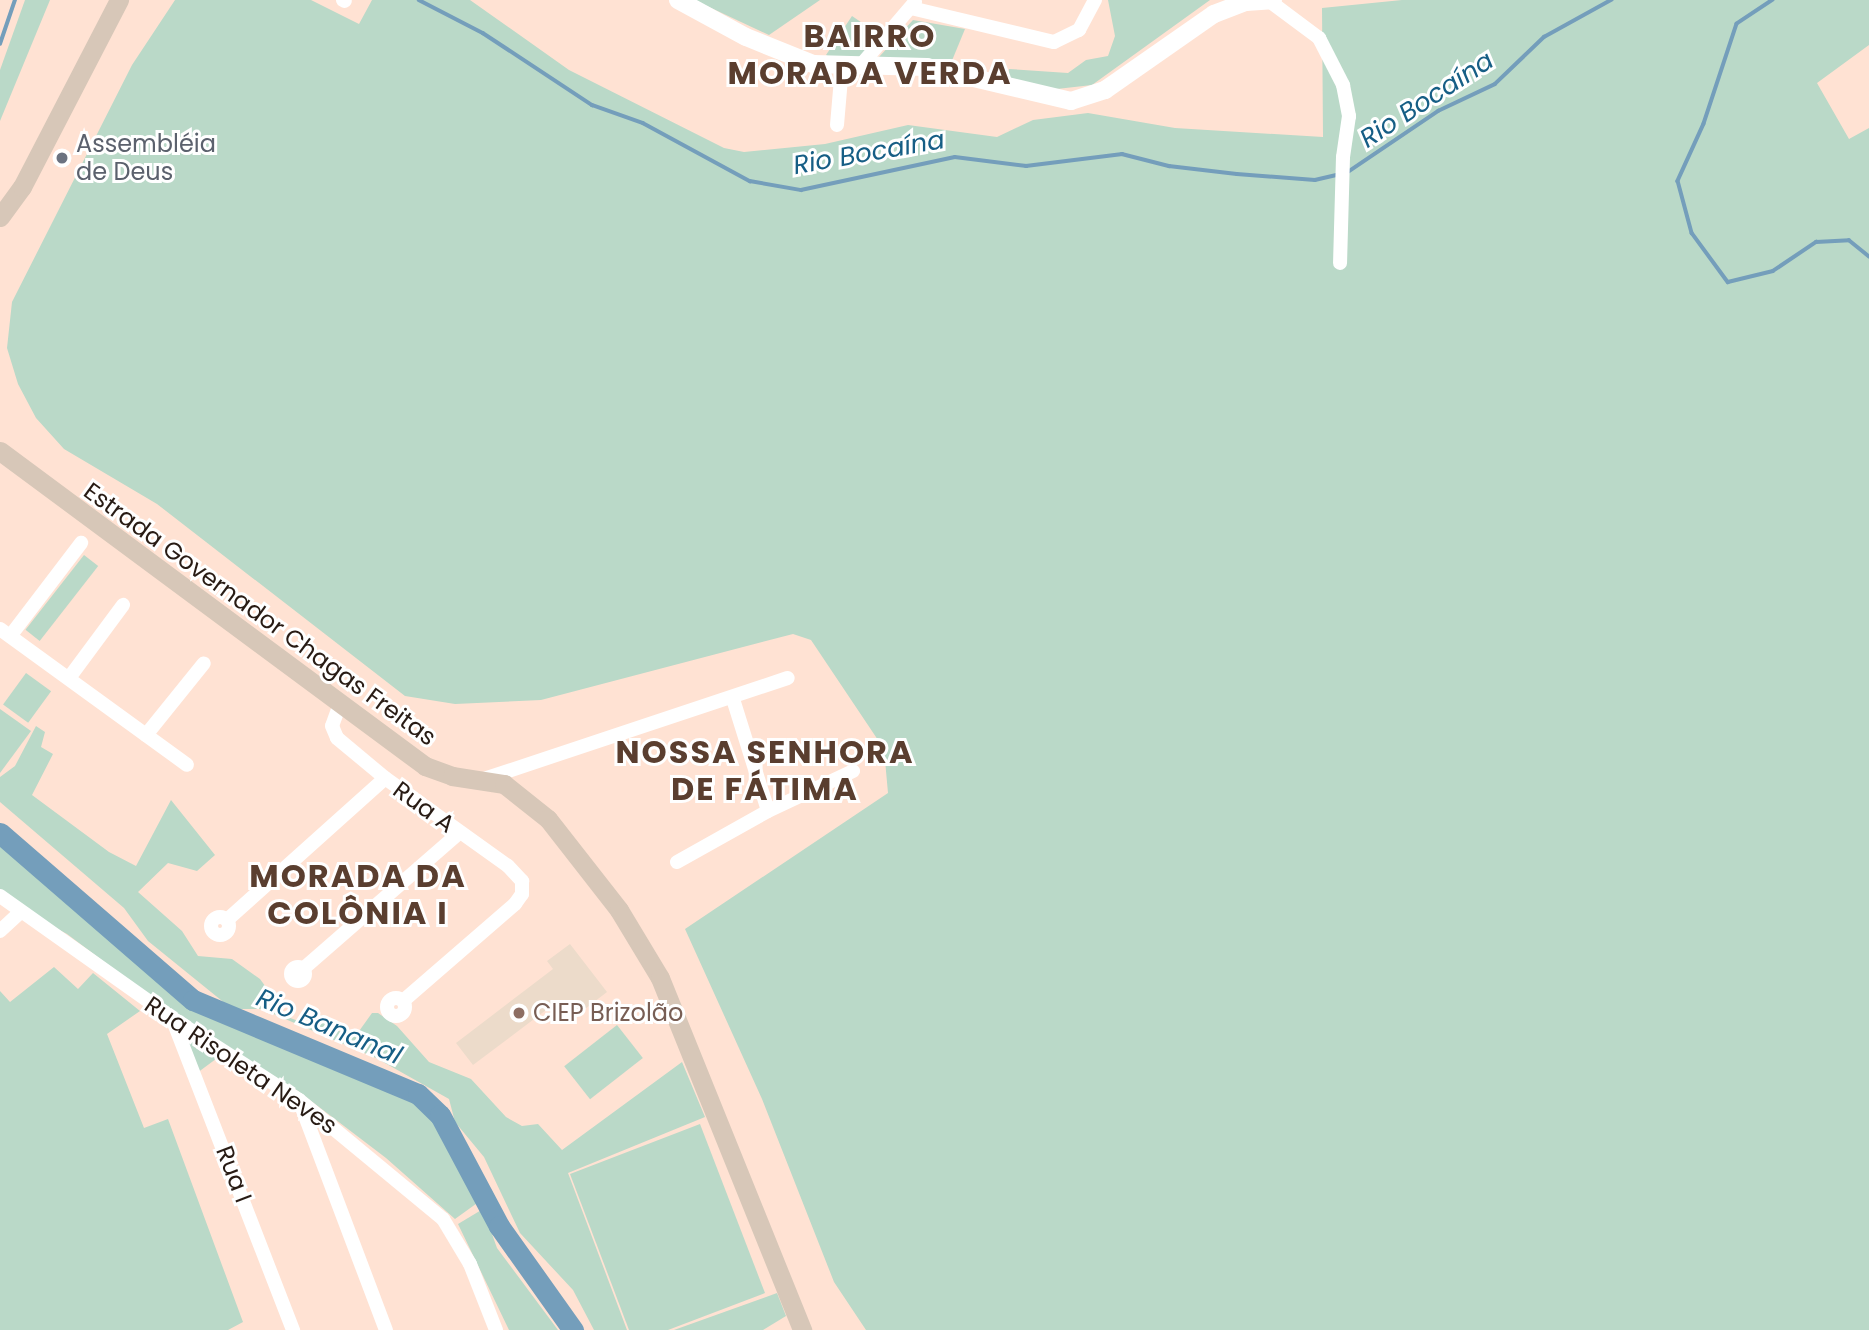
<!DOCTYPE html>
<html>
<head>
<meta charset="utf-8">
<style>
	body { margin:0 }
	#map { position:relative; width:1869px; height:1330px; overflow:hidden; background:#ffe2d3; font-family:Poppins,sans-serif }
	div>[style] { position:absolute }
	.education>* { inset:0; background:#ecdbca }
	.green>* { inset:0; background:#bad9c8; transform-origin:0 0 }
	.stream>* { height:3.5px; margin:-1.75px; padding:0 1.75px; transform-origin:1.75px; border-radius:1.75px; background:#749ebb }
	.river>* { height:21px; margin:-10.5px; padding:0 10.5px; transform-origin:10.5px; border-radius:10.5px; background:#749ebb }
	.minor>* { height:14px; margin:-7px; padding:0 7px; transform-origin:7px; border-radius:7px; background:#fff }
	.minor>.ring { margin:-7px; padding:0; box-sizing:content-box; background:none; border:14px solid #fff; border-radius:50% }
	.tertiary>* { height:18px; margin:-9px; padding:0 9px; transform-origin:9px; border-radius:9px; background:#fff }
	.secondary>* { height:19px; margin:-9.5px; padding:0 9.5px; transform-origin:9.5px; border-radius:9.5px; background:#d7c7b8 }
	.dots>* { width:19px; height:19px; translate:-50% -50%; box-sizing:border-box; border:4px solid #fff; border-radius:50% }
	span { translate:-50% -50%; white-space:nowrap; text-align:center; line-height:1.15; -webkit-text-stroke:6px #fff; paint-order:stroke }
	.worship-label { font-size:24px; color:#5b616d }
	.left { translate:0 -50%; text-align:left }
	.street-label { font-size:24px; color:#281b14 }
	.education-label { font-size:24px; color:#785e54 }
	.water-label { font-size:26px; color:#165e85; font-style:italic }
	.district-label { font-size:32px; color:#5a3e2f; font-weight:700; letter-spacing:2px }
</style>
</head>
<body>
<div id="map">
	<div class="education">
		<i style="clip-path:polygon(570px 944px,607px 992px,568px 1022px,554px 1004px,473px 1065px,456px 1043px,553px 969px,547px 961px)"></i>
	</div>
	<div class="green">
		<i style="clip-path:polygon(25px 0,50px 0,0 121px,0 70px)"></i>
		<i style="clip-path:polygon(175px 0,311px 0,359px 24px,372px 0,470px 0,569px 70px,724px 148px,744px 152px,825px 144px,908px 125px,997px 137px,1033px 120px,1088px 113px,1175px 128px,1323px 137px,1322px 8px,1402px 0,1869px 0,1869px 45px,1817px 83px,1849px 139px,1869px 128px,1869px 1330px,866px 1330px,834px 1282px,762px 1099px,685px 929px,888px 793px,884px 749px,811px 640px,793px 634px,541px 700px,455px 704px,405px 696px,157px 504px,64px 449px,36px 418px,18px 384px,7px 348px,12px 302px,132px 65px)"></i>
		<i style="clip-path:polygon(694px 0,820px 0,769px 35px)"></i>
		<i style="clip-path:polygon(1108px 0,1210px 0,1092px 85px,1048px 90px,1008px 78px,1009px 69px,1068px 73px,1086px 60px,1108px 56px,1115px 36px)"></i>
		<i style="clip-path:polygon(852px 16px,880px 35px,859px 58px,835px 60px,826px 55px)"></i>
		<i style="clip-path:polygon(913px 20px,965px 29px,951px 63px,879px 57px)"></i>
		<i style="left:84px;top:555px;width:18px;height:95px;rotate:38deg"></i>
		<i style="left:26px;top:673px;width:31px;height:39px;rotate:36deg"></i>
		<i style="clip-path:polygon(0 709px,31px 731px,0 773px)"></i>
		<i style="clip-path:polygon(36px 726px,45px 732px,41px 747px,53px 754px,32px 795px,109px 852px,136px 866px,171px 800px,215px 855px,197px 871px,168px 863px,138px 892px,182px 931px,198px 956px,232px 959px,260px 979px,271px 994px,266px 1004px,285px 1016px,309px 1025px,322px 1015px,338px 1031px,357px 1034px,372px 1013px,378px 1013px,397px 1026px,429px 1062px,471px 1079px,506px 1117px,522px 1126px,538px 1124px,562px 1150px,682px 1062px,705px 1117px,568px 1173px,627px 1330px,594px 1330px,573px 1290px,520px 1233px,484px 1157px,455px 1122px,449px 1099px,376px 1058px,262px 1009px,232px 1009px,148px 941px,124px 908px,0 802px,0 777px,15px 766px)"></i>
		<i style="clip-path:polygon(0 835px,42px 869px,135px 959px,193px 1004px,359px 1072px,418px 1103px,445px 1133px,480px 1201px,455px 1219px,386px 1158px,298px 1091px,175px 1015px,67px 934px,37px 918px,0 889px)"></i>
		<i style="clip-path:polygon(54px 967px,78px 989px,93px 973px,140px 1011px,107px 1034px,144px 1128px,168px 1119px,243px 1322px,228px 1330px,0 1330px,0 991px,10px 1002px)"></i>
		<i style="left:617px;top:1025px;width:42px;height:67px;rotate:52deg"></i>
		<i style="clip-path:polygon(182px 1028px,220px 1056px,197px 1073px)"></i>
		<i style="clip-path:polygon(700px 1124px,765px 1293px,668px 1330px,629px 1330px,570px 1174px)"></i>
		<i style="clip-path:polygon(483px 1209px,497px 1248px,558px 1330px,509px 1330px,458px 1224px)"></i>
		<i style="clip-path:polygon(777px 1293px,786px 1316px,763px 1330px,674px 1330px)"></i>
	</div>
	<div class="stream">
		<i style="left:419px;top:0;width:72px;rotate:27.3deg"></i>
		<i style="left:483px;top:33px;width:131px;rotate:33.4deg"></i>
		<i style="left:592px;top:105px;width:54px;rotate:19.4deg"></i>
		<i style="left:643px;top:123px;width:122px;rotate:28.5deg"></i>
		<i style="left:750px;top:181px;width:52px;rotate:10deg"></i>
		<i style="left:801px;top:190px;width:157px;rotate:-12.1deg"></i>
		<i style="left:955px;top:157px;width:72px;rotate:7.2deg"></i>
		<i style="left:1026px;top:166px;width:97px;rotate:-7.1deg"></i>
		<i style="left:1122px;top:154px;width:49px;rotate:14.3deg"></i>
		<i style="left:1169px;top:166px;width:68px;rotate:6.7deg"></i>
		<i style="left:1237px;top:174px;width:78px;rotate:4.4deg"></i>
		<i style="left:1315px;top:180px;width:26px;rotate:-13deg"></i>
		<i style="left:1773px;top:0;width:43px;rotate:146.3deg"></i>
		<i style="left:1737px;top:24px;width:105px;rotate:108.3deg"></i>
		<i style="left:1704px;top:124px;width:63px;rotate:114.5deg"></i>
		<i style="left:1678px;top:181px;width:54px;rotate:74.9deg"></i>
		<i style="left:1692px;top:233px;width:61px;rotate:53.7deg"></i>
		<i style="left:1728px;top:282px;width:46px;rotate:-13.7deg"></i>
		<i style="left:1773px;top:271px;width:52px;rotate:-34deg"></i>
		<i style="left:1816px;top:242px;width:33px;rotate:-3deg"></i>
		<i style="left:1849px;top:240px;width:26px;rotate:39deg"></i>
		<i style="left:0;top:44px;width:46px;rotate:-71.2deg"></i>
		<i style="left:1348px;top:172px;width:109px;rotate:-34.1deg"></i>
		<i style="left:1438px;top:111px;width:63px;rotate:-25.3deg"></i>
		<i style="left:1495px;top:84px;width:68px;rotate:-43.8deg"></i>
		<i style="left:1544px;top:37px;width:77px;rotate:-28.9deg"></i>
	</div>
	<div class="river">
		<i style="left:0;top:833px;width:255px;rotate:40.9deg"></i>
		<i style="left:193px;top:1000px;width:244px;rotate:22.7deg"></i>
		<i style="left:418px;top:1094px;width:30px;rotate:44deg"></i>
		<i style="left:440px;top:1115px;width:126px;rotate:62deg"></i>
		<i style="left:499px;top:1226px;width:128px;rotate:54.6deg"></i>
	</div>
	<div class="minor">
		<i style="left:343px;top:0;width:2px;rotate:27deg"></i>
		<i style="left:1268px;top:0;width:64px;rotate:36.7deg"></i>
		<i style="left:1319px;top:38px;width:53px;rotate:62.9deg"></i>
		<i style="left:1343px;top:85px;width:32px;rotate:79deg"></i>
		<i style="left:1349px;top:116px;width:41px;rotate:98.3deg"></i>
		<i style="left:1343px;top:157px;width:106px;rotate:91.6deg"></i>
		<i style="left:911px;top:8px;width:147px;rotate:13.4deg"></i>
		<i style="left:1054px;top:42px;width:28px;rotate:-26deg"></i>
		<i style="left:1079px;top:30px;width:34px;rotate:-62deg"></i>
		<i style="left:861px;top:65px;width:83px;rotate:-49.4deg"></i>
		<i style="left:837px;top:125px;width:58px;rotate:-85.1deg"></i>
		<i style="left:0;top:629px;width:231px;rotate:36deg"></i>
		<i style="left:11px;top:635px;width:116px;rotate:-52.7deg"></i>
		<i style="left:69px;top:678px;width:91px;rotate:-53.5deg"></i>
		<i style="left:733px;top:699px;width:117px;rotate:72.6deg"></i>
		<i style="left:340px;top:704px;width:23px;rotate:110deg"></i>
		<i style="left:332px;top:726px;width:13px;rotate:67deg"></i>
		<i style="left:337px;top:738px;width:62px;rotate:39.8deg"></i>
		<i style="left:385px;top:778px;width:151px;rotate:35.6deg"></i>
		<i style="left:508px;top:866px;width:21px;rotate:47deg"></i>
		<i style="left:522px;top:881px;width:13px;rotate:90deg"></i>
		<i style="left:522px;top:894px;width:12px;rotate:125deg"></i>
		<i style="left:515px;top:904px;width:148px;rotate:139.1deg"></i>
		<i style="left:146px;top:735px;width:92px;rotate:-51.1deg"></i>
		<i style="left:484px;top:779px;width:320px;rotate:-18.4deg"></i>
		<i style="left:677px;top:862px;width:104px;rotate:-29.3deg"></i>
		<i style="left:768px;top:811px;width:94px;rotate:-25.2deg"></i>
		<i style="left:0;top:896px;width:211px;rotate:35.3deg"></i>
		<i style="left:172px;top:1018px;width:151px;rotate:32.8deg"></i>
		<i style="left:299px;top:1100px;width:187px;rotate:39.6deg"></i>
		<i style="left:443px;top:1219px;width:52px;rotate:59deg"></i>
		<i style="left:470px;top:1264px;width:71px;rotate:68.5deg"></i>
		<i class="ring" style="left:211px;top:917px;width:4px;height:4px"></i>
		<i style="left:227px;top:920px;width:212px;rotate:-41.9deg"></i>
		<i style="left:0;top:931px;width:26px;rotate:-43deg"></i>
		<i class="ring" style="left:291px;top:967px;width:0;height:0"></i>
		<i style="left:303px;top:969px;width:207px;rotate:-41.1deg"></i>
		<i class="ring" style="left:387px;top:998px;width:4px;height:4px"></i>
		<i style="left:172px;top:1018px;width:335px;rotate:68.8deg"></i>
		<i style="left:299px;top:1100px;width:246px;rotate:69.3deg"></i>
	</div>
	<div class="tertiary">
		<i style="left:678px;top:0;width:77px;rotate:28.6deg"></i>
		<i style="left:746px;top:37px;width:72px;rotate:21.9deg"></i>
		<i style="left:813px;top:64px;width:114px;rotate:1.5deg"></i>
		<i style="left:927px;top:67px;width:148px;rotate:13.3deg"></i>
		<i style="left:1071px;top:101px;width:36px;rotate:-18deg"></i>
		<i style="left:1105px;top:90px;width:133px;rotate:-34.9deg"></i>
		<i style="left:1214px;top:14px;width:34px;rotate:-21deg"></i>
		<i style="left:1246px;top:2px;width:27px;rotate:-4deg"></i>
	</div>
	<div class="secondary">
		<i style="left:0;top:217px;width:37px;rotate:-54deg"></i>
		<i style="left:22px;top:187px;width:211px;rotate:-62.6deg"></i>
		<i style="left:0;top:451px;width:529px;rotate:36.54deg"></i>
		<i style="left:425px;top:766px;width:29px;rotate:20deg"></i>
		<i style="left:452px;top:776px;width:53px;rotate:8.7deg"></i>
		<i style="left:504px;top:784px;width:56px;rotate:38.5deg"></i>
		<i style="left:548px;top:819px;width:115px;rotate:52deg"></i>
		<i style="left:619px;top:910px;width:79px;rotate:58.9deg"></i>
		<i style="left:660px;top:978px;width:380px;rotate:68deg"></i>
	</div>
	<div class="dots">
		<i style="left:62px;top:158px;background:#6b7280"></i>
		<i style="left:519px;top:1013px;background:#8d6e63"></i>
	</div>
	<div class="worship-label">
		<span class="left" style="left:76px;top:158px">Assembléia<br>de Deus</span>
	</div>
	<div class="street-label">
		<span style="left:260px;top:614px;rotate:36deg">Estrada Governador Chagas Freitas</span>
		<span style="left:424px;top:807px;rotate:36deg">Rua A</span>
		<span style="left:241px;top:1065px;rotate:34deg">Rua Risoleta Neves</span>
		<span style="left:234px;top:1174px;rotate:69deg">Rua I</span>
	</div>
	<div class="education-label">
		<span class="left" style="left:533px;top:1013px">CIEP Brizolão</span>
	</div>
	<div class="water-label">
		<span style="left:1427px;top:100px;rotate:-33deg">Rio Bocaína</span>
		<span style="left:869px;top:153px;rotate:-10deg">Rio Bocaína</span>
		<span style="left:329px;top:1027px;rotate:23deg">Rio Bananal</span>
	</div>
	<div class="district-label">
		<span style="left:870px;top:55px">BAIRRO<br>MORADA VERDA</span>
		<span style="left:765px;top:771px">NOSSA SENHORA<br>DE FÁTIMA</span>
		<span style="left:358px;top:895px">MORADA DA<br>COLÔNIA I</span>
	</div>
</div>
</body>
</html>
